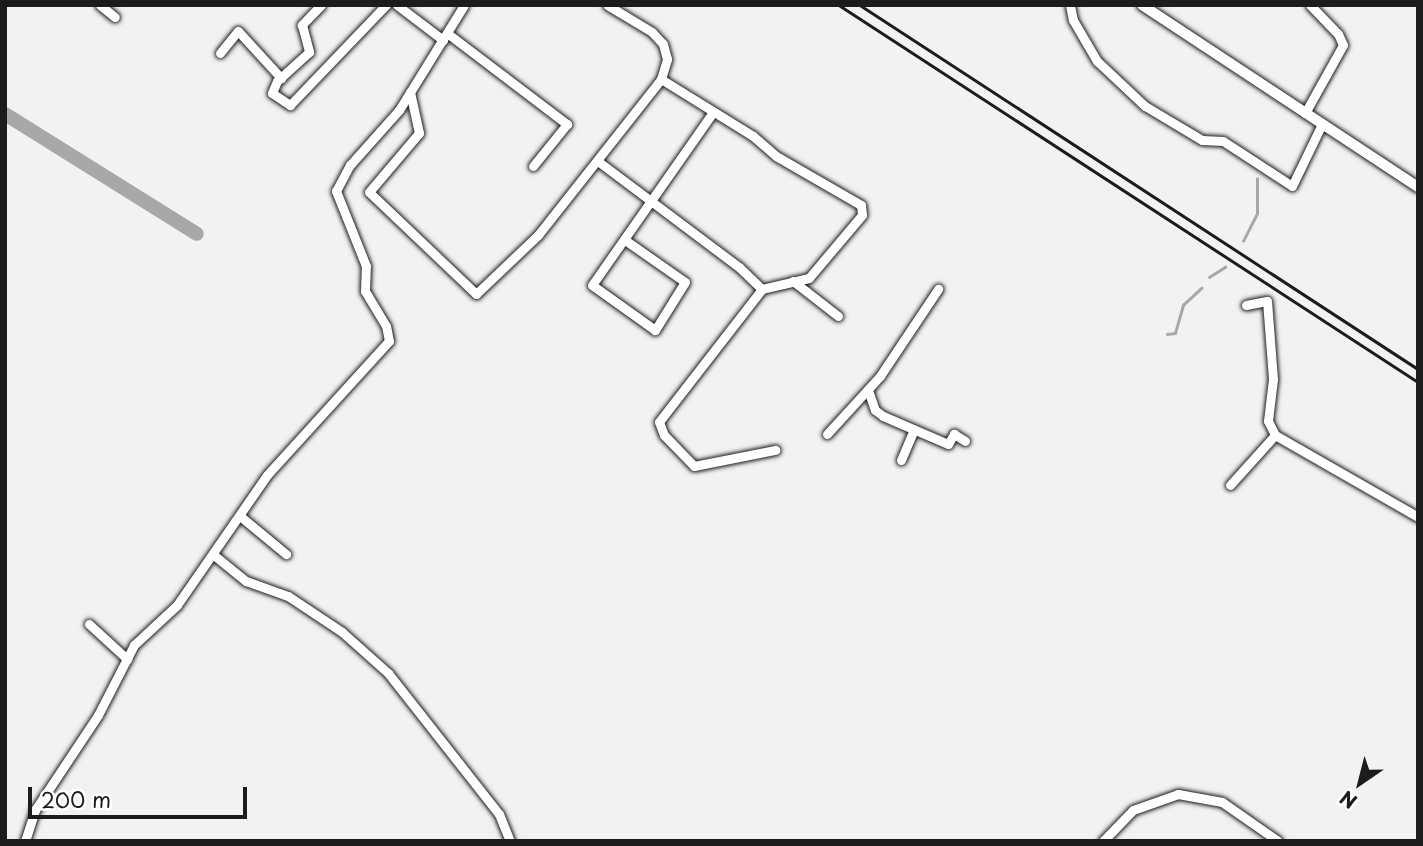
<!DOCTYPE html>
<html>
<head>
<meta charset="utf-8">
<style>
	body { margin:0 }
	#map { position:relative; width:1423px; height:846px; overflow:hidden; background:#f2f2f2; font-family:"Playpen Sans",sans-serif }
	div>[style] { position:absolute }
	.stream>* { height:2.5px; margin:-1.25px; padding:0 1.25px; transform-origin:1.25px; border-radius:1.25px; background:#a8a8a8 }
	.river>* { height:14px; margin:-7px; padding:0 7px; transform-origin:7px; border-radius:7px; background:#a8a8a8 }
	.roads { filter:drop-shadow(0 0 2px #1c1c1c) drop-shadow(0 0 2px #1c1c1c) }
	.minor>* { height:9px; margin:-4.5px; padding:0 4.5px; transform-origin:4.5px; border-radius:4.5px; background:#fff }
	.major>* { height:10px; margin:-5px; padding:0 5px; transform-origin:5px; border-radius:5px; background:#fff }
	.rail>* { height:2.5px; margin:-1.25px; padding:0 1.25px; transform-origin:1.25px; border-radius:1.25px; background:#1c1c1c }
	span { translate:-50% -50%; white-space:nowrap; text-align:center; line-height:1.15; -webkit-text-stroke:5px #fff; paint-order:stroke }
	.frame { position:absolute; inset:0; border:7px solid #1c1c1c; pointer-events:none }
	.north { position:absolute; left:1325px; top:748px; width:70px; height:70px; -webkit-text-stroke:5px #fff; paint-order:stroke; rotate:215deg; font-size:19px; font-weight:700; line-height:28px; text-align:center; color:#1c1c1c }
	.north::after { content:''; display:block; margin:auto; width:24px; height:32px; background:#1c1c1c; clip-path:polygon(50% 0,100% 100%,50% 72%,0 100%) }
	.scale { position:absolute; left:28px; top:787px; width:219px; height:32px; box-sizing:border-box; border:4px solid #1c1c1c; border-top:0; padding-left:9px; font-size:21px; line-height:24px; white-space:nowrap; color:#1c1c1c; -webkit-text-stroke:5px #fff; paint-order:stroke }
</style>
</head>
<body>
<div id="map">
	<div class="stream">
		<i style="left:1243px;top:241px;width:31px;rotate:-63deg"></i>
		<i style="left:1257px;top:213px;width:34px;rotate:-90deg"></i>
		<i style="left:1209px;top:277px;width:19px;rotate:-32deg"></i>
		<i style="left:1167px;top:334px;width:8px;rotate:-7deg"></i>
		<i style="left:1175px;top:333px;width:29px;rotate:-74deg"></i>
		<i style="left:1183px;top:305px;width:25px;rotate:-43deg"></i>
	</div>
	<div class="river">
		<i style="left:5px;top:114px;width:226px;rotate:32deg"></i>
	</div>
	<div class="roads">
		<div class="minor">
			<i style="left:100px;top:5px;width:19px;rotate:39deg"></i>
			<i style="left:321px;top:5px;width:28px;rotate:134deg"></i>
			<i style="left:302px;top:25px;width:28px;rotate:75deg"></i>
			<i style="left:309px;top:52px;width:43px;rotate:137.8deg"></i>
			<i style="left:277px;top:81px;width:13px;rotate:113deg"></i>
			<i style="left:272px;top:93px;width:22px;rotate:34deg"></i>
			<i style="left:290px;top:105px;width:139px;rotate:-46.2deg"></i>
			<i style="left:397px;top:5px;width:58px;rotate:37.3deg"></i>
			<i style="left:1070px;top:5px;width:15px;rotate:79deg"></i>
			<i style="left:1073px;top:20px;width:48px;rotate:59.7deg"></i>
			<i style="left:1097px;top:61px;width:66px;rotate:43.2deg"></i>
			<i style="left:1145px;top:106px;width:66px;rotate:30.8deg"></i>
			<i style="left:1202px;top:140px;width:21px;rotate:3deg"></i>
			<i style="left:1223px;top:141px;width:82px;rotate:33.1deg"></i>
			<i style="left:1292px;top:186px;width:69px;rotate:-64.2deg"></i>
			<i style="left:447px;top:33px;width:151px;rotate:37.2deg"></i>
			<i style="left:567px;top:124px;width:54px;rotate:129deg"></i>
			<i style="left:220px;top:53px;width:28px;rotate:-51deg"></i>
			<i style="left:238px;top:31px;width:64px;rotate:47.5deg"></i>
			<i style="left:661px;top:79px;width:108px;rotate:31.8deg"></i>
			<i style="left:753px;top:136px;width:30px;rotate:41deg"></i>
			<i style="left:776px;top:156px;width:98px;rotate:30deg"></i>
			<i style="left:861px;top:205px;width:10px;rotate:84deg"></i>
			<i style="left:862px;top:215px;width:82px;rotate:130.1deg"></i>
			<i style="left:809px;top:278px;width:48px;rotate:166.8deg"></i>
			<i style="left:762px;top:289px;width:168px;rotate:127.8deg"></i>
			<i style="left:659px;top:422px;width:14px;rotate:69deg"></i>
			<i style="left:664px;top:435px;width:43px;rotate:45.9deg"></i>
			<i style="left:694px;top:466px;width:83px;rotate:-11.2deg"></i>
			<i style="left:410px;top:92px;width:42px;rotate:77.6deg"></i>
			<i style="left:419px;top:133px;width:77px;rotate:130.3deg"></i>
			<i style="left:369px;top:192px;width:148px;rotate:43.6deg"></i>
			<i style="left:476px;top:294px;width:86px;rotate:-43.6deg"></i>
			<i style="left:538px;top:235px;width:199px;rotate:-51.7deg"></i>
			<i style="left:661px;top:79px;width:21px;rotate:-73deg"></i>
			<i style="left:667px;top:59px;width:16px;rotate:-105deg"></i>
			<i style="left:663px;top:44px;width:16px;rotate:-133deg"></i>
			<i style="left:652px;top:32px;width:52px;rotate:-149deg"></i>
			<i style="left:1305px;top:113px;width:78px;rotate:-60.8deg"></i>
			<i style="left:1343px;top:45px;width:12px;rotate:-114deg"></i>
			<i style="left:1338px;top:34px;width:40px;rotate:-134deg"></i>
			<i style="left:599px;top:162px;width:175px;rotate:36.9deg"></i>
			<i style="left:739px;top:267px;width:32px;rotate:44deg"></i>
			<i style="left:625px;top:240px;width:73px;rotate:35deg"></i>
			<i style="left:685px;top:282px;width:57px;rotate:122deg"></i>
			<i style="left:655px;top:330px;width:77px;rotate:-144.5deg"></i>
			<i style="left:592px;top:285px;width:211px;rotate:-55deg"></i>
			<i style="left:793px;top:281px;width:57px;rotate:37.9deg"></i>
			<i style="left:1246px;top:305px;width:21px;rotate:-11deg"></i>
			<i style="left:1267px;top:301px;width:78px;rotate:85.6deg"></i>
			<i style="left:1273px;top:379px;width:42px;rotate:96.8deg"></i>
			<i style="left:1268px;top:421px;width:16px;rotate:63deg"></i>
			<i style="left:868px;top:390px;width:21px;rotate:71deg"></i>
			<i style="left:875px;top:410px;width:10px;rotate:37deg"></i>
			<i style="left:883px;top:416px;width:71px;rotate:23.3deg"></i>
			<i style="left:948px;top:444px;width:12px;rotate:-59deg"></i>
			<i style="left:954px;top:434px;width:13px;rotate:32deg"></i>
			<i style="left:827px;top:434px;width:79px;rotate:-47.6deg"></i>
			<i style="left:880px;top:376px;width:105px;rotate:-56.3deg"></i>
			<i style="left:901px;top:460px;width:33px;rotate:-67deg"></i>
			<i style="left:1230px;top:485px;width:67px;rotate:-48deg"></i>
			<i style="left:1275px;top:435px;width:165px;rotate:29.8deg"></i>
			<i style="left:240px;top:516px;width:60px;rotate:39.6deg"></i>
			<i style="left:215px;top:556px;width:40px;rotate:39deg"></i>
			<i style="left:246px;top:581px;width:45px;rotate:19.7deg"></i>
			<i style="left:288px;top:596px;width:65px;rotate:33.7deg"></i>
			<i style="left:342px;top:632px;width:62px;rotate:41.7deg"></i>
			<i style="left:388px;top:673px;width:179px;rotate:51.8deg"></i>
			<i style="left:499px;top:814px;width:29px;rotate:68deg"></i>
			<i style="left:89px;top:624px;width:52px;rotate:42.6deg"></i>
			<i style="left:25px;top:841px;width:33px;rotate:-72deg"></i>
			<i style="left:35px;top:810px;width:114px;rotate:-56.4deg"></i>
			<i style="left:98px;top:715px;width:79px;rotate:-62.8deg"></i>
			<i style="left:134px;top:645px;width:59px;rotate:-42.9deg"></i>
			<i style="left:177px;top:605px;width:158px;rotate:-55.3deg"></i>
			<i style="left:267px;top:475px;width:181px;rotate:-47.7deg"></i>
			<i style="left:389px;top:341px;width:15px;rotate:-101deg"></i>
			<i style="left:386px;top:326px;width:41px;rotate:-121deg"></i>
			<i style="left:365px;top:291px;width:25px;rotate:-88deg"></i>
			<i style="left:366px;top:266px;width:81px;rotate:-111.8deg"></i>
			<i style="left:336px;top:191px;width:30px;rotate:-62deg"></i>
			<i style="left:350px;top:165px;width:74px;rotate:-48.3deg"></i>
			<i style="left:399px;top:110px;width:123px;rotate:-58.2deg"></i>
			<i style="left:1103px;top:841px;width:43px;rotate:-45.9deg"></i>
			<i style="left:1133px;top:810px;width:48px;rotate:-19.6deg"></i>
			<i style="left:1178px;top:794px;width:45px;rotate:10.3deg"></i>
			<i style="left:1222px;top:802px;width:68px;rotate:34.9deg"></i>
		</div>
		<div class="major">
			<i style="left:1142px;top:5px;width:331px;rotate:33.4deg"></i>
		</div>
	</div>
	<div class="rail">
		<i style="left:839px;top:5px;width:691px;rotate:33.07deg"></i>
		<i style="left:860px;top:5px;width:666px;rotate:33.12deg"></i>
	</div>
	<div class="frame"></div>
	<div class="north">N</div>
	<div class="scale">200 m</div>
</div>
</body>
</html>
